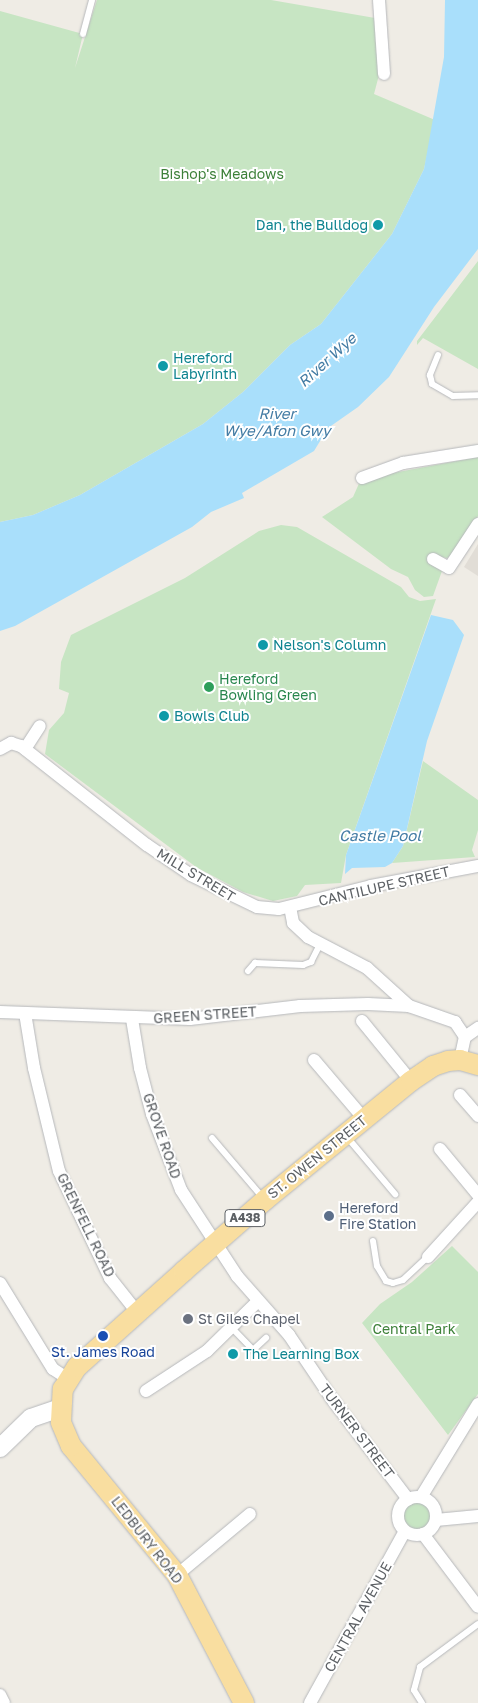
<!DOCTYPE html>
<html>
<head>
<meta charset="utf-8">
<style>
	body { margin:0 }
	#map { position:relative; width:478px; height:1703px; overflow:hidden; background:#efece5; font-family:"Golos Text",sans-serif }
	div>[style] { position:absolute }
	.education>* { inset:0; background:#e1ddd6 }
	.green>* { inset:0; background:#c7e5c3 }
	.round { border-radius:50% }
	.water>* { inset:0; background:#a9dffb }
	.roads { filter:drop-shadow(0 0 1px #b6b8bb) drop-shadow(0 0 1px #b6b8bb) }
	.service>* { height:6px; margin:-3px; padding:0 3px; transform-origin:3px; border-radius:3px; background:#fff }
	.minor>* { height:12px; margin:-6px; padding:0 6px; transform-origin:6px; border-radius:6px; background:#fff }
	.minor>.ring { margin:-6px; padding:0; box-sizing:content-box; background:none; border:12px solid #fff; border-radius:50% }
	.secondary>* { height:18px; margin:-9px; padding:0 9px; transform-origin:9px; border-radius:9px; background:#fff }
	.trunk>* { height:20px; margin:-10px; padding:0 10px; transform-origin:10px; border-radius:10px; background:#f9dea0 }
	.dots>* { width:14px; height:14px; translate:-50% -50%; box-sizing:border-box; border:2px solid #fff; border-radius:50% }
	span { translate:-50% -50%; white-space:nowrap; text-align:center; line-height:1.15; -webkit-text-stroke:4px #fff; paint-order:stroke }
	.shield-label span { padding:1px 4px; background:#fff; border:1px solid; border-radius:4px; -webkit-text-stroke-width:0 }
	.shield-label { font-size:12px; color:#5d6165; font-weight:700 }
	.park-label { font-size:14px; color:#3d8039 }
	.culture-label { font-size:14px; color:#0d838f }
	.right { translate:-100% -50%; text-align:right }
	.left { translate:0 -50%; text-align:left }
	.leisure-label { font-size:14px; color:#27864d }
	.street-label { font-size:14px; color:#5d6165 }
	.service-label { font-size:14px; color:#4e5e75 }
	.worship-label { font-size:14px; color:#5b616d }
	.transit-label { font-size:14px; color:#164399 }
	.water-label { font-size:15px; color:#437ca4; font-style:italic }
</style>
</head>
<body>
<div id="map">
	<div class="education">
		<i style="clip-path:polygon(478px 544px,478px 576px,464px 567px)"></i>
	</div>
	<div class="green">
		<i style="clip-path:polygon(97px 0,271px 0,375px 18px,379px 75px,374px 94px,435px 120px,424px 169px,392px 234px,321px 324px,290px 345px,243px 392px,203px 424px,80px 495px,33px 515px,0 522px,0 11px,83px 34px,75px 68px)"></i>
		<i style="clip-path:polygon(478px 261px,478px 369px,423px 338px,417px 345px,417px 341px)"></i>
		<i style="clip-path:polygon(478px 457px,478px 516px,454px 554px,447px 558px,434px 556px,429px 563px,442px 571px,433px 596px,424px 597px,415px 590px,408px 577px,391px 569px,322px 517px,353px 497px,361px 479px)"></i>
		<i style="clip-path:polygon(281px 525px,297px 527px,401px 587px,409px 597px,420px 601px,436px 599px,346px 855px,341px 883px,305px 885px,297px 896px,273px 901px,243px 892px,196px 867px,45px 754px,49px 730px,64px 713px,69px 693px,59px 689px,61px 662px,71px 635px,185px 578px,259px 531px)"></i>
		<i style="clip-path:polygon(423px 761px,478px 800px,478px 830px,472px 850px,475px 857px,392px 863px,403px 846px)"></i>
		<i style="clip-path:polygon(452px 1246px,478px 1272px,478px 1394px,448px 1435px,362px 1323px,380px 1304px,412px 1282px)"></i>
		<i class="round" style="left:398px;top:1497px;width:38px;height:38px"></i>
	</div>
	<div class="water">
		<i style="clip-path:polygon(445px 0,478px 0,478px 249px,434px 307px,389px 377px,358px 407px,328px 428px,314px 451px,242px 493px,244px 498px,211px 512px,192px 527px,15px 626px,0 631px,0 522px,33px 515px,80px 495px,203px 424px,243px 392px,290px 345px,321px 324px,392px 234px,424px 169px,444px 57px)"></i>
		<i style="clip-path:polygon(431px 615px,453px 620px,464px 635px,427px 741px,403px 846px,392px 863px,385px 867px,352px 868px,345px 874px,346px 855px)"></i>
	</div>
	<div class="roads">
		<div class="service">
			<i style="left:83px;top:34px;width:35px;rotate:-75deg"></i>
			<i style="left:438px;top:355px;width:22px;rotate:112deg"></i>
			<i style="left:430px;top:375px;width:9px;rotate:77deg"></i>
			<i style="left:432px;top:384px;width:24px;rotate:30deg"></i>
			<i style="left:453px;top:396px;width:25px;rotate:-2deg"></i>
			<i style="left:248px;top:971px;width:11px;rotate:-49deg"></i>
			<i style="left:255px;top:963px;width:48px;rotate:2.4deg"></i>
			<i style="left:303px;top:965px;width:9px;rotate:-21deg"></i>
			<i style="left:311px;top:962px;width:20px;rotate:-63deg"></i>
			<i style="left:347px;top:1137px;width:75px;rotate:49.9deg"></i>
			<i style="left:212px;top:1138px;width:80px;rotate:49.6deg"></i>
			<i style="left:373px;top:1241px;width:25px;rotate:81deg"></i>
			<i style="left:377px;top:1266px;width:17px;rotate:59deg"></i>
			<i style="left:386px;top:1281px;width:7px;rotate:16deg"></i>
			<i style="left:393px;top:1283px;width:10px;rotate:-17deg"></i>
			<i style="left:403px;top:1280px;width:34px;rotate:-43deg"></i>
			<i style="left:231px;top:1327px;width:32px;rotate:46deg"></i>
			<i style="left:253px;top:1350px;width:18px;rotate:-43deg"></i>
			<i style="left:422px;top:1703px;width:15px;rotate:-122deg"></i>
			<i style="left:414px;top:1690px;width:24px;rotate:-75deg"></i>
			<i style="left:420px;top:1667px;width:72px;rotate:-36.6deg"></i>
		</div>
		<div class="minor">
			<i style="left:379px;top:0;width:74px;rotate:86.1deg"></i>
			<i style="left:362px;top:478px;width:44px;rotate:-20.1deg"></i>
			<i style="left:403px;top:463px;width:76px;rotate:-9.1deg"></i>
			<i style="left:433px;top:559px;width:18px;rotate:29deg"></i>
			<i style="left:449px;top:568px;width:53px;rotate:-56.6deg"></i>
			<i style="left:0;top:749px;width:13px;rotate:-29deg"></i>
			<i style="left:11px;top:743px;width:10px;rotate:17deg"></i>
			<i style="left:21px;top:746px;width:160px;rotate:38.2deg"></i>
			<i style="left:147px;top:845px;width:53px;rotate:34.3deg"></i>
			<i style="left:191px;top:875px;width:73px;rotate:25.9deg"></i>
			<i style="left:257px;top:907px;width:22px;rotate:5deg"></i>
			<i style="left:279px;top:909px;width:95px;rotate:-14deg"></i>
			<i style="left:371px;top:886px;width:109px;rotate:-10.6deg"></i>
			<i style="left:25px;top:749px;width:27px;rotate:-57deg"></i>
			<i style="left:290px;top:907px;width:16px;rotate:79deg"></i>
			<i style="left:293px;top:923px;width:21px;rotate:43deg"></i>
			<i style="left:308px;top:937px;width:67px;rotate:27.7deg"></i>
			<i style="left:367px;top:968px;width:57px;rotate:42.1deg"></i>
			<i style="left:409px;top:1006px;width:49px;rotate:19.2deg"></i>
			<i style="left:455px;top:1022px;width:18px;rotate:56deg"></i>
			<i style="left:0;top:1012px;width:190px;rotate:2.1deg"></i>
			<i style="left:190px;top:1019px;width:111px;rotate:-6.7deg"></i>
			<i style="left:300px;top:1006px;width:68px;rotate:-1.7deg"></i>
			<i style="left:368px;top:1004px;width:41px;rotate:2.8deg"></i>
			<i style="left:25px;top:1013px;width:56px;rotate:80.7deg"></i>
			<i style="left:34px;top:1068px;width:106px;rotate:76.4deg"></i>
			<i style="left:59px;top:1171px;width:119px;rotate:64.5deg"></i>
			<i style="left:110px;top:1278px;width:43px;rotate:51.5deg"></i>
			<i style="left:132px;top:1019px;width:50px;rotate:80.7deg"></i>
			<i style="left:140px;top:1068px;width:48px;rotate:75.4deg"></i>
			<i style="left:152px;top:1114px;width:81px;rotate:69.1deg"></i>
			<i style="left:181px;top:1190px;width:103px;rotate:56.9deg"></i>
			<i style="left:237px;top:1276px;width:79px;rotate:48.6deg"></i>
			<i style="left:289px;top:1335px;width:77px;rotate:56.1deg"></i>
			<i style="left:332px;top:1399px;width:126px;rotate:52.8deg"></i>
			<i style="left:362px;top:1021px;width:77px;rotate:50.8deg"></i>
			<i style="left:314px;top:1060px;width:77px;rotate:49.7deg"></i>
			<i style="left:460px;top:1060px;width:24px;rotate:-78deg"></i>
			<i style="left:465px;top:1037px;width:16px;rotate:-35deg"></i>
			<i style="left:460px;top:1095px;width:28px;rotate:49deg"></i>
			<i style="left:440px;top:1149px;width:60px;rotate:50.4deg"></i>
			<i style="left:428px;top:1257px;width:74px;rotate:-47.7deg"></i>
			<i style="left:0;top:1283px;width:101px;rotate:58.4deg"></i>
			<i style="left:53px;top:1369px;width:17px;rotate:33deg"></i>
			<i style="left:146px;top:1391px;width:73px;rotate:-33.3deg"></i>
			<i style="left:207px;top:1351px;width:70px;rotate:-44.4deg"></i>
			<i style="left:421px;top:1497px;width:109px;rotate:-58.5deg"></i>
			<i class="ring" style="left:398px;top:1497px;width:26px;height:26px"></i>
			<i style="left:436px;top:1520px;width:42px;rotate:-5.4deg"></i>
			<i style="left:423px;top:1534px;width:91px;rotate:53deg"></i>
			<i style="left:177px;top:1575px;width:95px;rotate:-39.9deg"></i>
			<i style="left:0;top:1695px;width:9px;rotate:63deg"></i>
			<i style="left:310px;top:1703px;width:196px;rotate:-61.1deg"></i>
		</div>
		<div class="secondary">
			<i style="left:0;top:1448px;width:43px;rotate:-44.1deg"></i>
			<i style="left:31px;top:1418px;width:31px;rotate:-19deg"></i>
		</div>
		<div class="trunk">
			<i style="left:244px;top:1703px;width:144px;rotate:-117.6deg"></i>
			<i style="left:177px;top:1575px;width:167px;rotate:-129.4deg"></i>
			<i style="left:71px;top:1446px;width:26px;rotate:-113deg"></i>
			<i style="left:61px;top:1422px;width:33px;rotate:-87deg"></i>
			<i style="left:63px;top:1389px;width:26px;rotate:-58deg"></i>
			<i style="left:77px;top:1367px;width:144px;rotate:-41.9deg"></i>
			<i style="left:184px;top:1271px;width:108px;rotate:-41.2deg"></i>
			<i style="left:265px;top:1200px;width:188px;rotate:-39.2deg"></i>
			<i style="left:411px;top:1081px;width:27px;rotate:-34deg"></i>
			<i style="left:433px;top:1066px;width:16px;rotate:-18deg"></i>
			<i style="left:448px;top:1061px;width:12px;rotate:-5deg"></i>
			<i style="left:460px;top:1060px;width:19px;rotate:16deg"></i>
		</div>
	</div>
	<div class="dots">
		<i style="left:378px;top:225px;background:#0f9aa8"></i>
		<i style="left:163px;top:366px;background:#0f9aa8"></i>
		<i style="left:263px;top:645px;background:#0f9aa8"></i>
		<i style="left:209px;top:687px;background:#2e9e5b"></i>
		<i style="left:164px;top:716px;background:#0f9aa8"></i>
		<i style="left:329px;top:1216px;background:#5c6f8a"></i>
		<i style="left:188px;top:1319px;background:#6b7280"></i>
		<i style="left:103px;top:1336px;background:#1a4fb4"></i>
		<i style="left:233px;top:1354px;background:#0f9aa8"></i>
	</div>
	<div class="shield-label">
		<span style="left:245px;top:1218px">A438</span>
	</div>
	<div class="park-label">
		<span style="left:222px;top:174px">Bishop's Meadows</span>
		<span style="left:414px;top:1329px">Central Park</span>
	</div>
	<div class="culture-label">
		<span class="right" style="left:368px;top:225px">Dan, the Bulldog</span>
		<span class="left" style="left:173px;top:366px">Hereford<br>Labyrinth</span>
		<span class="left" style="left:273px;top:645px">Nelson's Column</span>
		<span class="left" style="left:174px;top:716px">Bowls Club</span>
		<span class="left" style="left:243px;top:1354px">The Learning Box</span>
	</div>
	<div class="leisure-label">
		<span class="left" style="left:219px;top:687px">Hereford<br>Bowling Green</span>
	</div>
	<div class="street-label">
		<span style="left:196px;top:875px;rotate:31deg">MILL STREET</span>
		<span style="left:384px;top:886px;rotate:-13deg">CANTILUPE STREET</span>
		<span style="left:205px;top:1015px;rotate:-4deg">GREEN STREET</span>
		<span style="left:162px;top:1136px;rotate:71deg">GROVE ROAD</span>
		<span style="left:317px;top:1157px;rotate:-39deg">ST. OWEN STREET</span>
		<span style="left:86px;top:1225px;rotate:64deg">GRENFELL ROAD</span>
		<span style="left:357px;top:1431px;rotate:53deg">TURNER STREET</span>
		<span style="left:147px;top:1540px;rotate:52deg">LEDBURY ROAD</span>
		<span style="left:358px;top:1617px;rotate:-61deg">CENTRAL AVENUE</span>
	</div>
	<div class="service-label">
		<span class="left" style="left:339px;top:1216px">Hereford<br>Fire Station</span>
	</div>
	<div class="worship-label">
		<span class="left" style="left:198px;top:1319px">St Giles Chapel</span>
	</div>
	<div class="transit-label">
		<span style="left:103px;top:1352px">St. James Road</span>
	</div>
	<div class="water-label">
		<span style="left:327px;top:360px;rotate:-42deg">River Wye</span>
		<span style="left:277px;top:422px">River<br>Wye/Afon Gwy</span>
		<span style="left:380px;top:836px">Castle Pool</span>
	</div>
</div>
</body>
</html>
